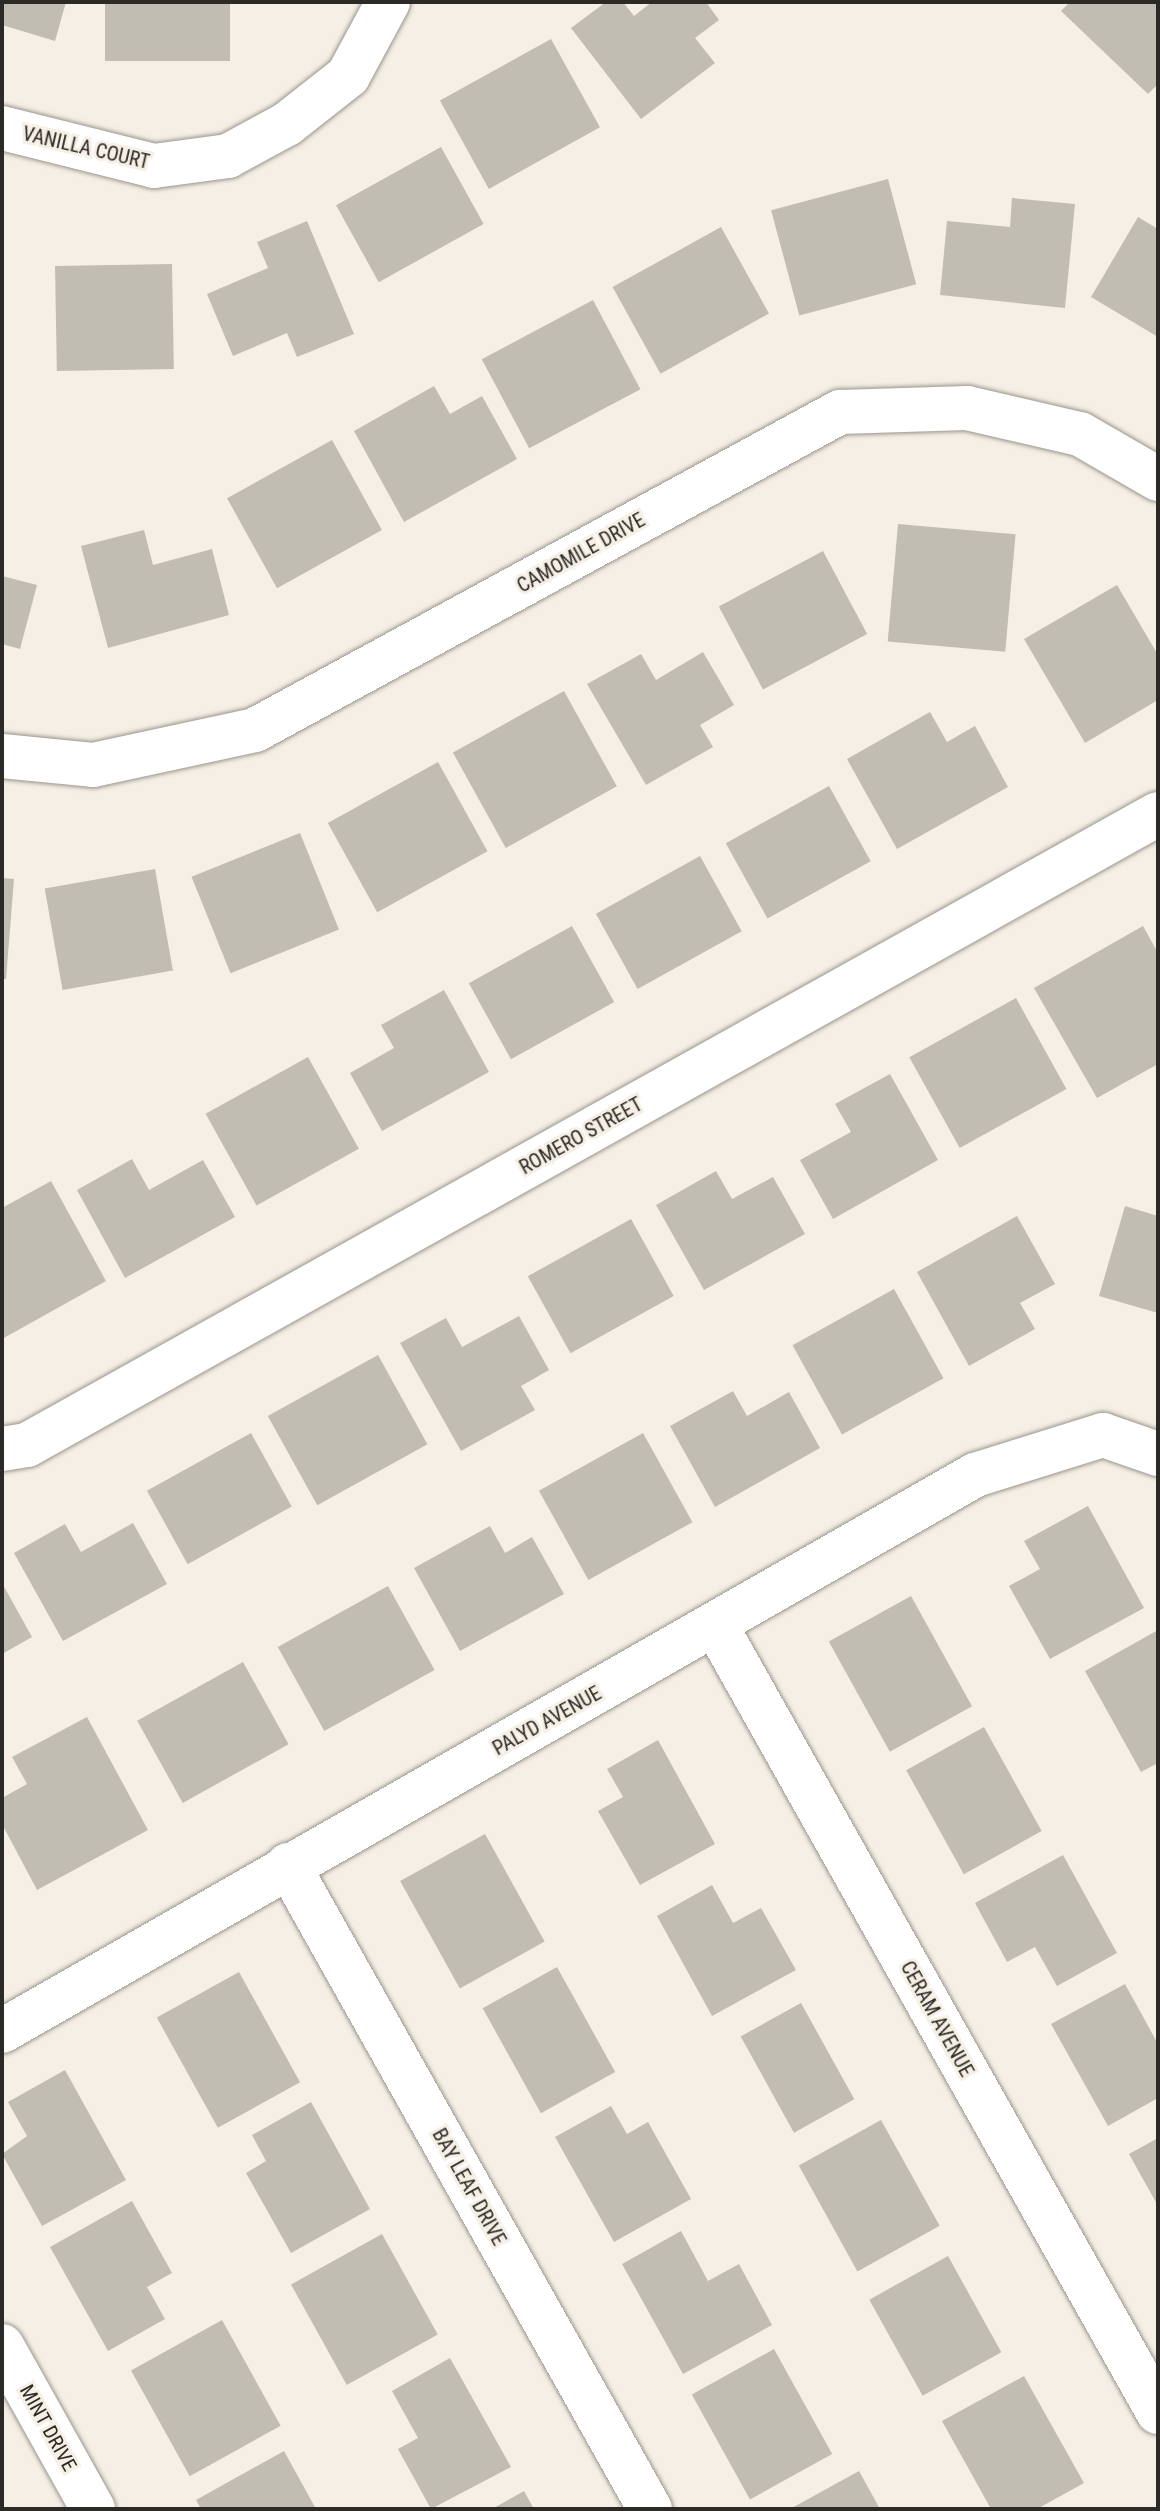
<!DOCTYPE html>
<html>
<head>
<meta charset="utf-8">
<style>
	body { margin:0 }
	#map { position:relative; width:1160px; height:2511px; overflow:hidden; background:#f5efe5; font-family:"Roboto Condensed",sans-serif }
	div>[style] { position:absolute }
	.building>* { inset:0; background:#c2bdb3; transform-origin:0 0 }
	.roads { filter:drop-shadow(0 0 2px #9b958c) drop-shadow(0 0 2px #9b958c) }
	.street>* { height:44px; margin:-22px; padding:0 22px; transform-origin:22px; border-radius:22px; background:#fff }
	span { translate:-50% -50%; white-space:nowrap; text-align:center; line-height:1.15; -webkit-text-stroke:6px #f5efe5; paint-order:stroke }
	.street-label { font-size:20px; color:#2c2a26 }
	.frame { position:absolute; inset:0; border:4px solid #2c2a26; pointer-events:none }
</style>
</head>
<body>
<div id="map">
	<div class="building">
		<i style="clip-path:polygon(2px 2px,66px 2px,55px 41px,2px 25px)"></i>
		<i style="left:105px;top:2px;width:125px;height:59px"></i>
		<i style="clip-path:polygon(606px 2px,623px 2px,634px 16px,652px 2px,706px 2px,719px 20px,695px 38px,715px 63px,641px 119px,571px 28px)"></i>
		<i style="clip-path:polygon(1070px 2px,1158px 2px,1158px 84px,1148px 94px,1061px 11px)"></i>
		<i style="left:551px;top:39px;width:101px;height:127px;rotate:61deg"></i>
		<i style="left:441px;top:147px;width:88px;height:120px;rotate:61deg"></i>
		<i style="left:888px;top:179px;width:109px;height:121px;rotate:75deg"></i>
		<i style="clip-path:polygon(1012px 198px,1075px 204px,1065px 308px,940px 295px,947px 221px,1010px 227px)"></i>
		<i style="clip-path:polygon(1138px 217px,1158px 229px,1158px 337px,1091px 297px)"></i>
		<i style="clip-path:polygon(307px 221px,354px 334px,297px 357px,287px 333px,233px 356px,207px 294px,268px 268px,257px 242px)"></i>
		<i style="left:721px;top:227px;width:99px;height:124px;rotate:61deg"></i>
		<i style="left:172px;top:264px;width:105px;height:117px;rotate:89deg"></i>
		<i style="left:593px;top:300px;width:101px;height:126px;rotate:62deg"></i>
		<i style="clip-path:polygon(434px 386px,450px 414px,482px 396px,517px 459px,404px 522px,354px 431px)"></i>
		<i style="left:332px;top:440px;width:103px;height:120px;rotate:61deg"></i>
		<i style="left:898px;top:524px;width:118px;height:118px;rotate:5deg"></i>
		<i style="clip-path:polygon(144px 530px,153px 565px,212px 549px,229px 615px,108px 648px,81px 546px)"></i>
		<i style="left:823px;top:551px;width:94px;height:118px;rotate:62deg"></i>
		<i style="clip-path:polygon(2px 576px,37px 585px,20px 649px,2px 644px)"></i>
		<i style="clip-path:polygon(1117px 585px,1158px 655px,1158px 700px,1085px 743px,1024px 639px)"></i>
		<i style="clip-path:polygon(703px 652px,734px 705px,700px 725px,713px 747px,646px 785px,587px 684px,641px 654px,656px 680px)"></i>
		<i style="left:564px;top:691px;width:109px;height:127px;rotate:61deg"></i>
		<i style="clip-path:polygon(930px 712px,947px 742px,975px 726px,1008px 787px,897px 849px,847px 759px)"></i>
		<i style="left:438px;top:762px;width:102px;height:126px;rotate:61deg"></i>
		<i style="left:829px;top:786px;width:86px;height:118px;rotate:61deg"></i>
		<i style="left:300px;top:833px;width:104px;height:117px;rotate:68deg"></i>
		<i style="left:700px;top:856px;width:86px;height:119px;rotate:61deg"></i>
		<i style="left:155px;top:869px;width:103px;height:112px;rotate:80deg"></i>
		<i style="clip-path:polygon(2px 878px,14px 879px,6px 979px,2px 979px)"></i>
		<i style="left:572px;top:926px;width:87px;height:118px;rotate:61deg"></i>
		<i style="clip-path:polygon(1143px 926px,1158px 953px,1158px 1064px,1097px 1098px,1034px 988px)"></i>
		<i style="clip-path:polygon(444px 990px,489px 1072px,382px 1131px,350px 1073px,394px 1048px,381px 1025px)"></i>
		<i style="left:1016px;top:998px;width:104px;height:122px;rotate:61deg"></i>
		<i style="left:308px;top:1057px;width:105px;height:117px;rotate:61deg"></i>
		<i style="clip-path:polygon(890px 1074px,938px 1160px,833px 1219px,800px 1160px,851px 1132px,835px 1104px)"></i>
		<i style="clip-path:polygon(132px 1159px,149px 1190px,203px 1160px,235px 1217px,125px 1278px,77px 1190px)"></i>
		<i style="clip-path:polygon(716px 1171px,732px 1199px,773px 1177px,805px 1234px,704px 1290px,656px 1205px)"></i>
		<i style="clip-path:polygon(51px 1181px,106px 1281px,2px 1339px,2px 1208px)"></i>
		<i style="clip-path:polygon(1125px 1206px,1158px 1216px,1158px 1313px,1099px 1296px)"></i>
		<i style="clip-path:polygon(1017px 1216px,1055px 1284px,1020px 1303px,1035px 1329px,969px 1366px,917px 1272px)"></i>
		<i style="left:631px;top:1219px;width:88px;height:118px;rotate:61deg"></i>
		<i style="left:894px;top:1289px;width:102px;height:116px;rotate:61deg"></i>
		<i style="clip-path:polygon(519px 1316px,549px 1370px,521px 1386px,535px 1410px,461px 1451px,400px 1343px,446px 1318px,462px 1347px)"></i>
		<i style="left:378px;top:1355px;width:102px;height:126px;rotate:61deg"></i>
		<i style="clip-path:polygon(733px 1391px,747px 1416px,789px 1392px,820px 1448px,715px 1507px,670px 1426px)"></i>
		<i style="left:251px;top:1433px;width:84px;height:119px;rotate:61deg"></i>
		<i style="left:643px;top:1433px;width:102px;height:119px;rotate:61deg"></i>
		<i style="clip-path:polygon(1088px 1506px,1144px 1608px,1050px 1659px,1009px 1586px,1040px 1569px,1024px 1541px)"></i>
		<i style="clip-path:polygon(133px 1523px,167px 1584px,63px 1641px,14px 1553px,65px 1524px,81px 1552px)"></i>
		<i style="clip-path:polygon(490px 1526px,505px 1553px,532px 1537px,564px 1594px,460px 1651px,414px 1568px)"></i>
		<i style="clip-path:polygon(2px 1583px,32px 1637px,2px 1654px)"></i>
		<i style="left:388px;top:1586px;width:96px;height:126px;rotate:61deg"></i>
		<i style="left:911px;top:1596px;width:126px;height:94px;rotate:61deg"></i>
		<i style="clip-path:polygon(1158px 1630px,1158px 1763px,1141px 1772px,1085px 1671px)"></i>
		<i style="left:243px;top:1662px;width:94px;height:121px;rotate:61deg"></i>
		<i style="clip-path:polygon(87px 1717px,148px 1830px,37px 1890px,2px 1824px,2px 1798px,27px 1784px,12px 1757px)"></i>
		<i style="left:984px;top:1727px;width:119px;height:89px;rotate:61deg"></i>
		<i style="clip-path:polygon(658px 1740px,715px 1844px,640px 1885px,598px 1811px,623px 1797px,607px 1769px)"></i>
		<i style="left:485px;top:1834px;width:123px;height:97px;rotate:61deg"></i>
		<i style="clip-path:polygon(1063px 1855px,1117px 1953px,1057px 1986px,1035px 1947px,1007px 1962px,975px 1903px)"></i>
		<i style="clip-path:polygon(712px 1885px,733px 1923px,761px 1908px,796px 1970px,712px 2016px,657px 1916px)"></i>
		<i style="left:557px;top:1967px;width:120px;height:85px;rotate:61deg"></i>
		<i style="left:239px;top:1972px;width:126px;height:94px;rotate:61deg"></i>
		<i style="clip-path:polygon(1125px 1984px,1158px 2044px,1158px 2098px,1108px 2126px,1051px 2024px)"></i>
		<i style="left:801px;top:2003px;width:110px;height:69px;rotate:61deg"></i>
		<i style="clip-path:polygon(65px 2070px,126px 2180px,42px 2226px,2px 2154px,27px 2136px,8px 2102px)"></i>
		<i style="clip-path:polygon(311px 2102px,370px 2209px,291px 2253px,246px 2173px,266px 2161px,252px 2135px)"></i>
		<i style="clip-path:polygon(611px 2106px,627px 2134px,648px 2122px,691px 2199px,614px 2242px,555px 2137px)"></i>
		<i style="left:881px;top:2120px;width:121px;height:94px;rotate:61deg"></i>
		<i style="clip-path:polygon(1158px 2138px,1158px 2206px,1129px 2154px)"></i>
		<i style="clip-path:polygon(132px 2201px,172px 2273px,147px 2287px,165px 2319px,108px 2351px,50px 2247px)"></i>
		<i style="clip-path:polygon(681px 2231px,708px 2281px,739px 2264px,772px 2325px,683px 2374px,622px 2264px)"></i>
		<i style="left:382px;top:2234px;width:115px;height:104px;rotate:61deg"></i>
		<i style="left:948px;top:2256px;width:110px;height:90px;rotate:61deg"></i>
		<i style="left:222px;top:2320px;width:121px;height:104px;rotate:61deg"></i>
		<i style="left:774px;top:2349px;width:120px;height:94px;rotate:61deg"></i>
		<i style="clip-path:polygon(450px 2358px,511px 2467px,431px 2509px,398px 2449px,418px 2438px,392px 2391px)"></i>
		<i style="clip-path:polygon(1024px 2376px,1084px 2483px,1037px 2509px,991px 2509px,942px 2421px)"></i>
		<i style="clip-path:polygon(284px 2451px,316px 2509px,201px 2509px,196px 2500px)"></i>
		<i style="clip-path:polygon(859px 2471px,880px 2509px,790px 2509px)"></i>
		<i style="clip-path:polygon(524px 2491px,534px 2509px,492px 2509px)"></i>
	</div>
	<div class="roads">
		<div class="street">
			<i style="left:2px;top:128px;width:157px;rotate:14deg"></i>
			<i style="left:154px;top:166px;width:75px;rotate:-7.7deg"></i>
			<i style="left:228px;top:156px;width:67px;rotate:-28.5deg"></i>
			<i style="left:287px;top:124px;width:78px;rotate:-38.2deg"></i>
			<i style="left:348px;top:76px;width:84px;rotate:-61.6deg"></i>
			<i style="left:2px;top:756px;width:91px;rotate:5.6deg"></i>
			<i style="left:93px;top:765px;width:166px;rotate:-12.2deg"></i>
			<i style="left:255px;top:730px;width:666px;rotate:-28.53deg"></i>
			<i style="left:840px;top:412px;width:127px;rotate:-1.8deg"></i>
			<i style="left:967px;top:408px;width:116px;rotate:13deg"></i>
			<i style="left:1080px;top:434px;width:90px;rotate:30deg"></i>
			<i style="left:2px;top:1449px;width:25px;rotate:-9deg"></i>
			<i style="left:27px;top:1445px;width:1295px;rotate:-29.16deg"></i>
			<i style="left:716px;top:1626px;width:902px;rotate:60.65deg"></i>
			<i style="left:288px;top:1865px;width:739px;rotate:60.66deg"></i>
			<i style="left:2px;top:2031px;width:1121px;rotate:-29.74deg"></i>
			<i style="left:975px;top:1475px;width:134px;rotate:-17.4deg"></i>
			<i style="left:1103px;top:1435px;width:58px;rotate:19.1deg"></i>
			<i style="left:2px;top:2346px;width:187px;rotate:60.8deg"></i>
		</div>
	</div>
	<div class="street-label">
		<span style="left:86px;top:148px;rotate:13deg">VANILLA COURT</span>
		<span style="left:581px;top:553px;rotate:-29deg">CAMOMILE DRIVE</span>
		<span style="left:581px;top:1136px;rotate:-29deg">ROMERO STREET</span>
		<span style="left:547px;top:1721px;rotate:-29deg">PALYD AVENUE</span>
		<span style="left:937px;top:2019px;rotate:61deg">CERAM AVENUE</span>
		<span style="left:469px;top:2187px;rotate:61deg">BAY LEAF DRIVE</span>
		<span style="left:48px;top:2428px;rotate:61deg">MINT DRIVE</span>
	</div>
	<div class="frame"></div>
</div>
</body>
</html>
